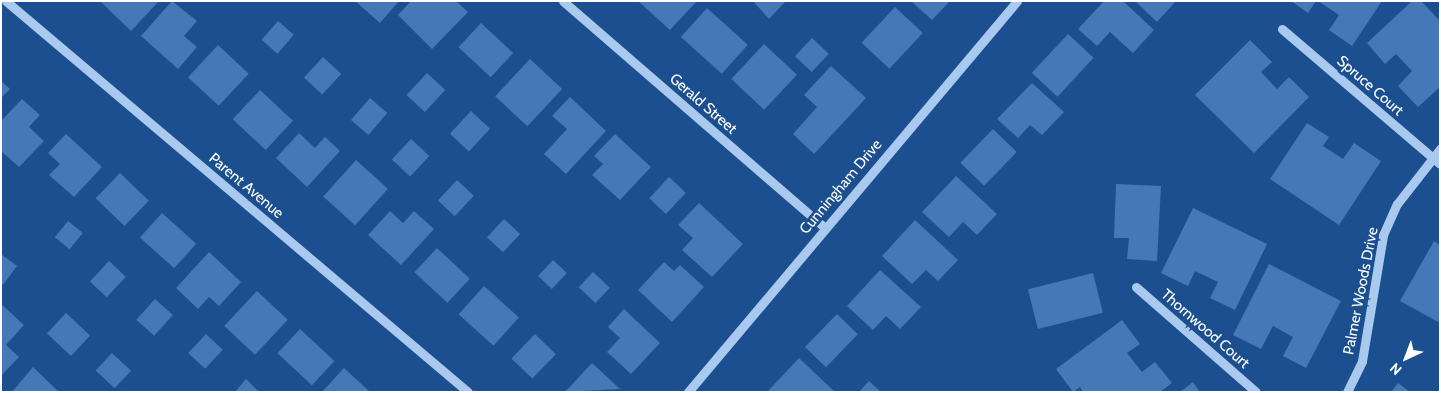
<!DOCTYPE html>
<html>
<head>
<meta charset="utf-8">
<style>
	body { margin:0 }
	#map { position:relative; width:1441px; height:393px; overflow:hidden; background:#1b4f8f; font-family:Cabin,sans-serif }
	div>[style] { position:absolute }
	.building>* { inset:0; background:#4478b7; transform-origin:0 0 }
	.minor>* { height:9px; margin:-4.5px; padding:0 4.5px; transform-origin:4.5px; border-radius:4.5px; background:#a9c9ee }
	span { translate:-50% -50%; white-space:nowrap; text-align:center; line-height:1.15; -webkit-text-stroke:5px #1b4f8f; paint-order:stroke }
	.street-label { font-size:15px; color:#fff }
	.frame { position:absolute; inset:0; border:2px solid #fff; pointer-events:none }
	.north { position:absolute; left:1381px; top:333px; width:50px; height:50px; -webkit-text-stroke:4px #1b4f8f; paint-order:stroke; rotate:223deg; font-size:14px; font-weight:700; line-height:20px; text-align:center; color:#fff }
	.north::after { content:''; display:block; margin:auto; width:18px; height:22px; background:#fff; clip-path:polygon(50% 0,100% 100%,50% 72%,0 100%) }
</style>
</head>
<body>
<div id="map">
	<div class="building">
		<i style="clip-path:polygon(100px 1px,159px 1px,131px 31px)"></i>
		<i style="clip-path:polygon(172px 1px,197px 21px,184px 36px,197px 47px,178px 69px,141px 36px)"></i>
		<i style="clip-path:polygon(355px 1px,399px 1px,380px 23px)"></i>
		<i style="clip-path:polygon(411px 1px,456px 1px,468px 12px,432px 49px,398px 15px)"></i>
		<i style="clip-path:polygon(638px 1px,697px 1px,670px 30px)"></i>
		<i style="clip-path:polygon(753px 1px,786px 1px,769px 19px)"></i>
		<i style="clip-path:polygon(911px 1px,950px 1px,932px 20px)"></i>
		<i style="clip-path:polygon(1104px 1px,1123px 1px,1154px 30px,1133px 53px,1110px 32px,1097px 46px,1078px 29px)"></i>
		<i style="clip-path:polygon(1135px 1px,1176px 1px,1157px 22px)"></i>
		<i style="clip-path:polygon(1291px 1px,1316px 1px,1308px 13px)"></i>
		<i style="clip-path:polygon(1318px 1px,1382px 1px,1352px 46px,1329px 30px,1339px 15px)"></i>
		<i style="clip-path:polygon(1412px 1px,1421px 1px,1440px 21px,1440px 87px,1418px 107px,1398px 86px,1412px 71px,1396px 54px,1385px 64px,1367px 43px)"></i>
		<i style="left:895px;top:7px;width:38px;height:49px;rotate:43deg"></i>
		<i style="left:707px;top:8px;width:55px;height:39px;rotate:42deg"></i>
		<i style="left:278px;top:21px;width:21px;height:25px;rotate:41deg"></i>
		<i style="left:481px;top:23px;width:44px;height:33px;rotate:43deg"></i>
		<i style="left:1068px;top:34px;width:35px;height:53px;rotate:43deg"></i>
		<i style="left:812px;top:38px;width:23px;height:25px;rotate:43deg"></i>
		<i style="clip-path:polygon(1250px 40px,1272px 62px,1261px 72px,1277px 89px,1289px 77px,1309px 97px,1254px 153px,1195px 95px)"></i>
		<i style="left:764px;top:44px;width:45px;height:48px;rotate:43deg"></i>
		<i style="left:218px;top:45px;width:42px;height:44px;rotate:43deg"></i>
		<i style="left:323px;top:57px;width:25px;height:28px;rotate:43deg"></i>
		<i style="left:530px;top:59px;width:44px;height:51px;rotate:43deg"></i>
		<i style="clip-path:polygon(831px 66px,866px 98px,814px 154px,793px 134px,817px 107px,804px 95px)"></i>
		<i style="left:427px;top:73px;width:25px;height:30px;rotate:43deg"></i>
		<i style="clip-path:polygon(1px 81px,10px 89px,1px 98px)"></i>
		<i style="clip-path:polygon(1032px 83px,1064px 112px,1042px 135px,1030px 125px,1018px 138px,997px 119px)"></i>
		<i style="left:260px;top:90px;width:45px;height:40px;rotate:43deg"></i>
		<i style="clip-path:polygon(570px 97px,606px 131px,566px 174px,544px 154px,567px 129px,552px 116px)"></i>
		<i style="left:370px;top:98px;width:23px;height:29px;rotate:41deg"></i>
		<i style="clip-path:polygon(22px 99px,40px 115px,29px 127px,44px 141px,19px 167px,1px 151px,1px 121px)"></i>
		<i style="left:471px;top:111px;width:26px;height:31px;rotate:43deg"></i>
		<i style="clip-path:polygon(1307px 123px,1329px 137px,1323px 146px,1343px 159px,1354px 143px,1381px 161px,1339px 225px,1270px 179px)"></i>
		<i style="left:993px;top:129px;width:33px;height:47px;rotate:44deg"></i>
		<i style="clip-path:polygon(299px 133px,315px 148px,325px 137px,340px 151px,307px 187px,276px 158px)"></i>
		<i style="clip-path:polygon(66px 134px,102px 167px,74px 197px,49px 175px,60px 164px,48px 153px)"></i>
		<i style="clip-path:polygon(615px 134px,651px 167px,620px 200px,592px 175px,603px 164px,594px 156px)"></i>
		<i style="left:411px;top:139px;width:25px;height:28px;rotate:43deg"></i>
		<i style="left:356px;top:160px;width:43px;height:49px;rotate:42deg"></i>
		<i style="left:120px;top:173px;width:40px;height:35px;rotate:44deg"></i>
		<i style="clip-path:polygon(956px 176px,997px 214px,977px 235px,963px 222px,949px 237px,922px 212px)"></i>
		<i style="left:669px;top:177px;width:23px;height:29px;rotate:43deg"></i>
		<i style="left:457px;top:180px;width:23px;height:28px;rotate:43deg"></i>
		<i style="clip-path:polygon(1116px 184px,1161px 186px,1157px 261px,1127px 259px,1129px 238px,1114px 238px)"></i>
		<i style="clip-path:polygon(699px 203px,743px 244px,712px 277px,682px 250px,693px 238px,678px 225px)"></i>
		<i style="clip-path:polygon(1193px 208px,1267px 244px,1235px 310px,1210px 298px,1218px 282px,1195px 271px,1188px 286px,1161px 273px)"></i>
		<i style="clip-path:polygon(390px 211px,403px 223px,414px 211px,434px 229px,401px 265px,368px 235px)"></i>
		<i style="left:162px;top:213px;width:46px;height:33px;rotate:42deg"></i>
		<i style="left:504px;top:219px;width:22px;height:25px;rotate:43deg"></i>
		<i style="clip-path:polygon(915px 220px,958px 260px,938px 281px,926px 270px,912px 284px,882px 256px)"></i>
		<i style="left:68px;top:221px;width:19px;height:21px;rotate:39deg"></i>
		<i style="clip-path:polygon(1434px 241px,1440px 245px,1440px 323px,1400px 301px)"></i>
		<i style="left:437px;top:248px;width:45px;height:33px;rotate:43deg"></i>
		<i style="clip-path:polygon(209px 252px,241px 282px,219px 306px,209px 297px,198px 309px,176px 288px)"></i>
		<i style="clip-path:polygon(1px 254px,17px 266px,3px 285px,1px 283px)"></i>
		<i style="left:553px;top:260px;width:19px;height:22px;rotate:43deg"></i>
		<i style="left:109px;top:261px;width:23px;height:28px;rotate:43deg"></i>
		<i style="clip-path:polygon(664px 262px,674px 271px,680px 265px,704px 287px,672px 322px,638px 290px)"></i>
		<i style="clip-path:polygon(1269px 264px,1341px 301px,1306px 368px,1283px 356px,1293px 337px,1273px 326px,1261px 349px,1233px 335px)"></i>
		<i style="clip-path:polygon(880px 270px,921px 307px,900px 329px,886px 316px,873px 330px,847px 306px)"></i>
		<i style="left:593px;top:272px;width:23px;height:21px;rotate:43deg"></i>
		<i style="left:1093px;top:273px;width:41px;height:67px;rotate:76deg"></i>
		<i style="left:484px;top:286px;width:47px;height:38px;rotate:42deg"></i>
		<i style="left:257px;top:291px;width:42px;height:48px;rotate:43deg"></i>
		<i style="left:155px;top:299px;width:24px;height:28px;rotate:42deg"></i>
		<i style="clip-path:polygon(1px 304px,24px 325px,6px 345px,19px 357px,1px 376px)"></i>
		<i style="clip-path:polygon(624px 309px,660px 343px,631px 374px,607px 352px,620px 338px,608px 327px)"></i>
		<i style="left:66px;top:313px;width:33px;height:28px;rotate:43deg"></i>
		<i style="left:837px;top:314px;width:29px;height:46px;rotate:44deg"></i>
		<i style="clip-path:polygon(1122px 320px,1140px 344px,1127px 353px,1142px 372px,1155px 362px,1172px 383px,1160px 392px,1083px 392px,1080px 387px,1073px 392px,1056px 369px)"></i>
		<i style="left:300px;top:329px;width:47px;height:33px;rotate:43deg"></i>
		<i style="left:206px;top:334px;width:23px;height:26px;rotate:43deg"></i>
		<i style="left:535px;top:334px;width:29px;height:34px;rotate:44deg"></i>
		<i style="left:112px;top:353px;width:26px;height:24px;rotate:43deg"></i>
		<i style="clip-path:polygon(799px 358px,835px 392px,767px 392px)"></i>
		<i style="clip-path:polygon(592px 363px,620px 389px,565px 392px)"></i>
		<i style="clip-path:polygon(33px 367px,59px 392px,12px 392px)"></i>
		<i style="clip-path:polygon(344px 368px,370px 392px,322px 392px)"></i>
		<i style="clip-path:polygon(246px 379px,259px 392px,235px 392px)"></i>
		<i style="clip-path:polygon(869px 381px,881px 392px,859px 392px)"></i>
		<i style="clip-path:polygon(1193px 382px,1200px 392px,1180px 392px)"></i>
		<i style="clip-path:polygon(1398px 383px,1410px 392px,1391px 392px)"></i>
	</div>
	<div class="minor">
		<i style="left:6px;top:1px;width:605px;rotate:40.24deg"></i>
		<i style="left:563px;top:1px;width:347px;rotate:40.9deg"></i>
		<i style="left:1282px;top:29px;width:208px;rotate:40.5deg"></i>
		<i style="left:1136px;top:287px;width:159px;rotate:41.2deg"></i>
		<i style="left:688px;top:392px;width:511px;rotate:-49.92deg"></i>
		<i style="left:1347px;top:392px;width:34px;rotate:-64deg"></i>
		<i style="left:1362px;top:361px;width:128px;rotate:-80.5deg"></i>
		<i style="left:1383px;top:235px;width:34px;rotate:-66deg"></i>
		<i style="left:1397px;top:204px;width:70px;rotate:-52deg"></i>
	</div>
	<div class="street-label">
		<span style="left:1370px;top:86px;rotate:41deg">Spruce Court</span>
		<span style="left:703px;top:104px;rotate:41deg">Gerald Street</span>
		<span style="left:246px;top:186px;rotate:40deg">Parent Avenue</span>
		<span style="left:841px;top:187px;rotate:-50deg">Cunningham Drive</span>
		<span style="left:1361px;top:291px;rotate:-79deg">Palmer Woods Drive</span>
		<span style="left:1205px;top:329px;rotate:41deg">Thornwood Court</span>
	</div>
	<div class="frame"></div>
	<div class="north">N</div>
</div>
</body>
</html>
